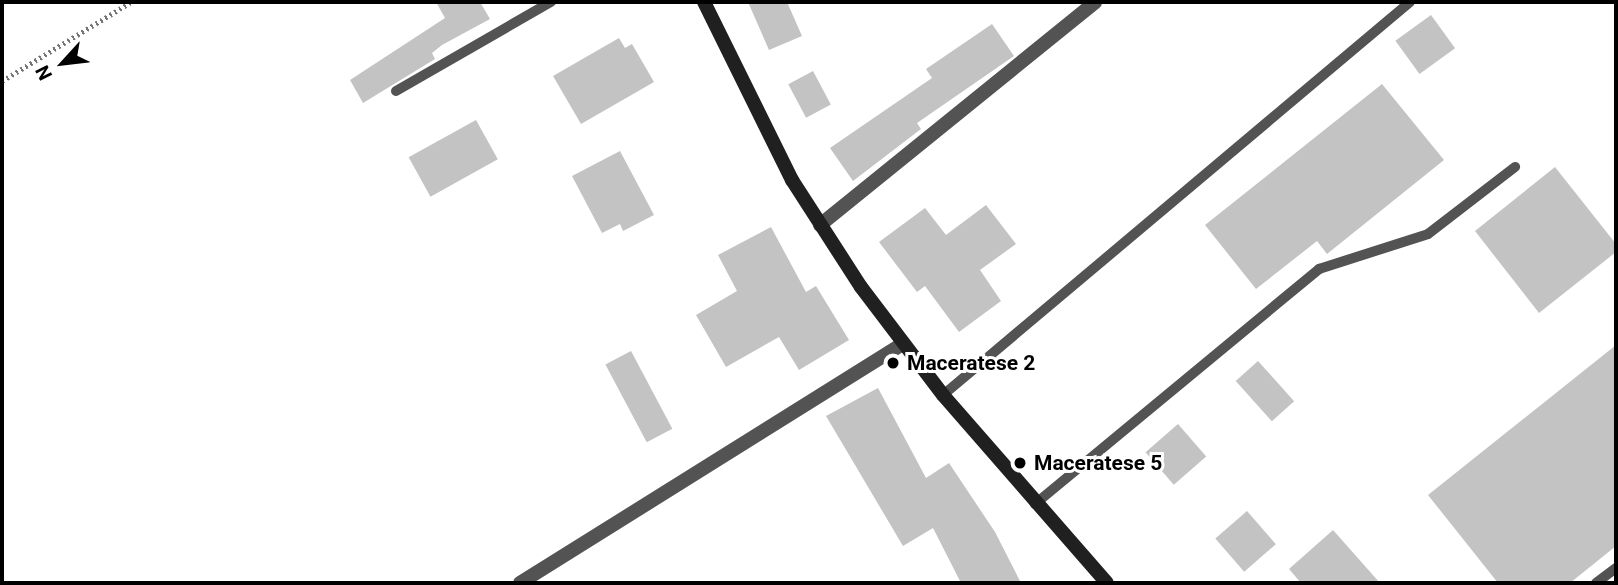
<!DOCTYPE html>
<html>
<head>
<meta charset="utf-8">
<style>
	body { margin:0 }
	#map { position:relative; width:1618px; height:585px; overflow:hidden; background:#fff; font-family:Roboto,sans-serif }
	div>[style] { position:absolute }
	.building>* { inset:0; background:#c3c3c3; transform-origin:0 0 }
	.path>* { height:4.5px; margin-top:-2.25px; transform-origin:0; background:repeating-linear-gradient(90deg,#757575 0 2px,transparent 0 5.5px) }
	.lane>* { height:10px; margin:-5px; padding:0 5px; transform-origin:5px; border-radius:5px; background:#535353 }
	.street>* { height:14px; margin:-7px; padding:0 7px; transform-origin:7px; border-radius:7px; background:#535353 }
	.secondary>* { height:14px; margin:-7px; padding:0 7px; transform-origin:7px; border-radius:7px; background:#202020 }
	.dots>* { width:19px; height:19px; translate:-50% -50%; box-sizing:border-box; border:4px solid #fff; border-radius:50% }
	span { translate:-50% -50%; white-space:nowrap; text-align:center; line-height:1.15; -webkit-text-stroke:6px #fff; paint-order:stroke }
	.poi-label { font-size:21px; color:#000; font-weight:700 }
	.left { translate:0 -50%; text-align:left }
	.frame { position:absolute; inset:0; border:4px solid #000; pointer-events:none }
	.north { position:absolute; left:28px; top:28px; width:70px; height:70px; -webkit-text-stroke:5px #fff; paint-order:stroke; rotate:243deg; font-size:19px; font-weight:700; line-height:28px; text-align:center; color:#000 }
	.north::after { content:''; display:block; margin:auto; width:24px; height:32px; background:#000; clip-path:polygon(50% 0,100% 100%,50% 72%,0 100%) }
</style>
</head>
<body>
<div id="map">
	<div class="building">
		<i style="clip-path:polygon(436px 2px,480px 2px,490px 19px,442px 45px,432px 53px,435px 59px,363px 103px,350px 80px,445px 18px)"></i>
		<i style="clip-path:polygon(748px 2px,787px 2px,802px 36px,769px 50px)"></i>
		<i style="left:1431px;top:15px;width:41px;height:44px;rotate:54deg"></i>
		<i style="clip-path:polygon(992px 24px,1014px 56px,917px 123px,921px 129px,853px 181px,830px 148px,932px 78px,926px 69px)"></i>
		<i style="clip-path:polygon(619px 38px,625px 48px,632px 44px,654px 82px,581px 124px,553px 76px)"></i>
		<i style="left:813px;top:71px;width:38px;height:28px;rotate:62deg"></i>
		<i style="clip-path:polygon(1382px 84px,1444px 160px,1327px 254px,1317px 241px,1256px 289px,1205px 225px)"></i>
		<i style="left:476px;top:120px;width:45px;height:77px;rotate:61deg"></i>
		<i style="clip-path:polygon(620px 151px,654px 215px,623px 231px,620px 224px,602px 233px,572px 176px)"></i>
		<i style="clip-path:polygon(1555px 167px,1616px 244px,1616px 252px,1539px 313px,1475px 231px)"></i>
		<i style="clip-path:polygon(986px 205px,1016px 244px,980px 270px,1001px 301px,959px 332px,925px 286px,917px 292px,879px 242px,925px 208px,946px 235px)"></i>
		<i style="clip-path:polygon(771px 227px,806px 292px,816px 286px,849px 340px,799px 370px,779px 337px,726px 367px,696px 315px,737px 291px,718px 255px)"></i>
		<i style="clip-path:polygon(1616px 345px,1616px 546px,1570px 583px,1498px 583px,1428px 495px)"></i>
		<i style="left:631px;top:351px;width:88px;height:29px;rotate:62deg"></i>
		<i style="left:1258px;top:361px;width:54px;height:30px;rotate:48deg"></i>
		<i style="clip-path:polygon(878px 388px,926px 478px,949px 463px,995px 532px,1021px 583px,961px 583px,933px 528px,903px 546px,826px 416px)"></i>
		<i style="left:1178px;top:424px;width:43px;height:43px;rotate:49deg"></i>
		<i style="left:1247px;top:511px;width:44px;height:42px;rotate:49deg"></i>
		<i style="clip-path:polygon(1333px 530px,1380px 583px,1301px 583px,1289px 569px)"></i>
	</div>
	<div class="path">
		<i style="left:2px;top:81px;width:151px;rotate:-31.5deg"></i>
	</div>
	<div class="lane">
		<i style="left:396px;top:91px;width:179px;rotate:-29.9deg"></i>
		<i style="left:943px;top:395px;width:610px;rotate:-40.08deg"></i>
		<i style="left:1035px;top:504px;width:369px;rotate:-39.6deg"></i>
		<i style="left:1319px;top:269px;width:114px;rotate:-17.8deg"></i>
		<i style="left:1428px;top:234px;width:110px;rotate:-37.6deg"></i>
		<i style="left:1596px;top:583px;width:25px;rotate:-37deg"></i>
	</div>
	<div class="street">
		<i style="left:820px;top:225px;width:354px;rotate:-39deg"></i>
		<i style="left:520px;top:583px;width:451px;rotate:-32deg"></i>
	</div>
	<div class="secondary">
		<i style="left:704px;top:2px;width:199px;rotate:63.7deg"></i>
		<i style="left:792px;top:180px;width:127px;rotate:57.2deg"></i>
		<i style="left:861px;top:287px;width:136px;rotate:52.8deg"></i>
		<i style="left:943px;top:395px;width:249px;rotate:48.9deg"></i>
	</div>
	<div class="dots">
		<i style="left:893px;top:363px;background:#000"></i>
		<i style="left:1020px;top:463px;background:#000"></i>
	</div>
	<div class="poi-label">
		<span class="left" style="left:907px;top:363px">Maceratese 2</span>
		<span class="left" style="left:1034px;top:463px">Maceratese 5</span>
	</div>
	<div class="frame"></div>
	<div class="north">N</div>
</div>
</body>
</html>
